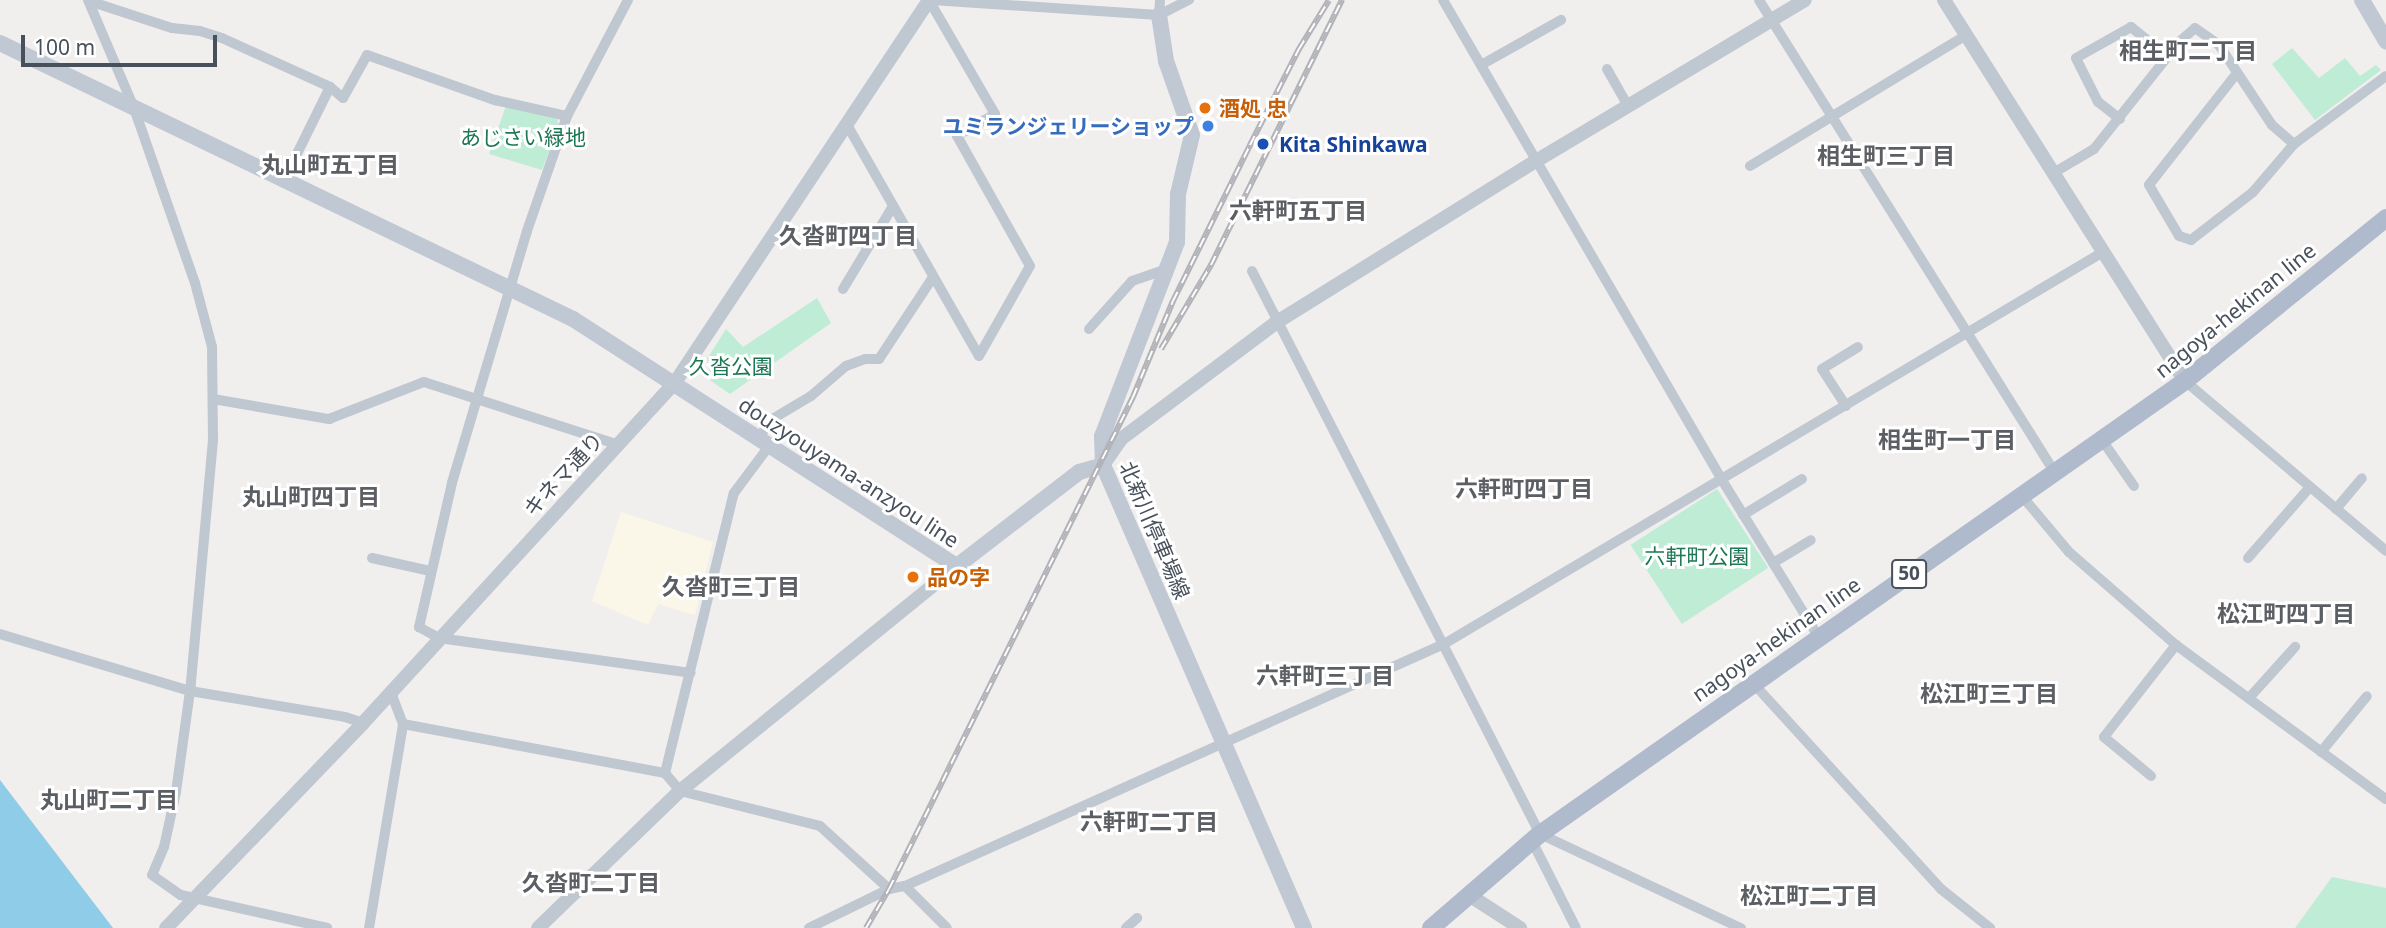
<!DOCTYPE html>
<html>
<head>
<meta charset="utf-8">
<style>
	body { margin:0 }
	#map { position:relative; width:2386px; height:928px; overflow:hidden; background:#f1eeee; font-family:"Noto Sans","Noto Sans JP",sans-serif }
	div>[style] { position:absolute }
	.commercial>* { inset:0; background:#fbf7e8 }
	.green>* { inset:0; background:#beecd5; transform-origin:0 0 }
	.water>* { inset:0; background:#8ecce7 }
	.minor>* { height:10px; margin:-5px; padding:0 5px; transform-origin:5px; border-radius:5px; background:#bfc7d0 }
	.tertiary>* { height:14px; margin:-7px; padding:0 7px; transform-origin:7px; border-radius:7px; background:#bfc7d0 }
	.secondary>* { height:16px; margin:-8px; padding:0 8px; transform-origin:8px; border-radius:8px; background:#c0c8d4 }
	.primary>* { height:18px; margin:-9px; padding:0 9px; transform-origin:9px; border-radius:9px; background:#afbbcc }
	.rail>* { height:6px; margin-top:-3px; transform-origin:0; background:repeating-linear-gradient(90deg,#fff 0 10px,#b1b3b8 0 20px); box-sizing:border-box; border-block:2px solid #b1b3b8 }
	.dots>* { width:19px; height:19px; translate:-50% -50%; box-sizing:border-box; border:4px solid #fff; border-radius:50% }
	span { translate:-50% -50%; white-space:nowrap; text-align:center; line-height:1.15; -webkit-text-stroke:6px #fff; paint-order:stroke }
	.shield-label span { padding:2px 5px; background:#fff; border:2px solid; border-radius:5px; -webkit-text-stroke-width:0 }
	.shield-label { font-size:19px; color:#47505b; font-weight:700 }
	.food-label { font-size:21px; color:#c56008; font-weight:700 }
	.left { translate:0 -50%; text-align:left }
	.shop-label { font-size:21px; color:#366cbe; font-weight:700 }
	.right { translate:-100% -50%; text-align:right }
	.park-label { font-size:21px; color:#1b7853 }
	.transit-label { font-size:21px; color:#164399; font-weight:700 }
	.street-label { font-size:21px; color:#47505b }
	.neighbourhood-label { font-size:23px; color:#5b5e63; font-weight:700 }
	.scale { position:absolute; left:21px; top:35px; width:196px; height:32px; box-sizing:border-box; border:4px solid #47505b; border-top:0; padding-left:9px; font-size:21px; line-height:24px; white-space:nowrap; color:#47505b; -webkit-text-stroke:5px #fff; paint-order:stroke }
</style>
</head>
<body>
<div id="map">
	<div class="commercial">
		<i style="clip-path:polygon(621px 512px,713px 542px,695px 615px,658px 604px,648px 625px,592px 601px)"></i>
	</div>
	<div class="green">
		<i style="clip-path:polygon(2292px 48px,2319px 78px,2345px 58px,2360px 76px,2376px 65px,2381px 70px,2315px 120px,2272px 64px)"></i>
		<i style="clip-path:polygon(506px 106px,557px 119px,559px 126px,542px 170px,489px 154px)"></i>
		<i style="clip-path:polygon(817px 298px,831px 323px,730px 394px,711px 381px,707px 359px,726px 329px,743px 347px)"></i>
		<i style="left:1717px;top:489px;width:94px;height:103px;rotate:57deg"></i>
		<i style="clip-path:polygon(2332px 877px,2386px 888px,2386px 928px,2295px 928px)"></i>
	</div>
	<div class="water">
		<i style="clip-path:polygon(0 780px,113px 928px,0 928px)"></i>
	</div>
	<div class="minor">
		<i style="left:88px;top:0;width:117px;rotate:66.9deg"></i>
		<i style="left:134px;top:108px;width:185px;rotate:70.8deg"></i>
		<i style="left:195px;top:283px;width:66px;rotate:75.1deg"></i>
		<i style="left:212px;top:347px;width:93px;rotate:89.4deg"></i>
		<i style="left:213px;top:440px;width:252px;rotate:95.2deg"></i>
		<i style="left:190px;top:691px;width:102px;rotate:97.9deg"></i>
		<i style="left:176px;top:792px;width:56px;rotate:102.3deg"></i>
		<i style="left:164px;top:847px;width:30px;rotate:113deg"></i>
		<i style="left:152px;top:875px;width:35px;rotate:35deg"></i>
		<i style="left:181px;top:895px;width:150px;rotate:12.7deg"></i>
		<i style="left:628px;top:0;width:131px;rotate:117.7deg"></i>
		<i style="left:567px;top:116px;width:122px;rotate:109.2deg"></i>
		<i style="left:527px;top:231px;width:263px;rotate:106.6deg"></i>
		<i style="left:452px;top:483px;width:148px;rotate:102.9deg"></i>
		<i style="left:419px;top:627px;width:23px;rotate:29deg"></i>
		<i style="left:439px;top:638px;width:254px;rotate:7.9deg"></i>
		<i style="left:932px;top:0;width:227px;rotate:3.8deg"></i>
		<i style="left:1159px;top:15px;width:34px;rotate:-27deg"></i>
		<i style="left:1443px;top:0;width:555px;rotate:59.83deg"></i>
		<i style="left:1722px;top:480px;width:183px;rotate:58.4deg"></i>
		<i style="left:1759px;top:0;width:558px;rotate:57.96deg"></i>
		<i style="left:89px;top:1px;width:87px;rotate:18deg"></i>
		<i style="left:172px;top:28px;width:28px;rotate:6deg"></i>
		<i style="left:200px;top:31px;width:23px;rotate:18deg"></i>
		<i style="left:222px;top:38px;width:119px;rotate:24.4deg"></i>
		<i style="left:1159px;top:15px;width:15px;rotate:-86deg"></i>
		<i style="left:1481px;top:65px;width:92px;rotate:-29.4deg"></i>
		<i style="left:1607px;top:69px;width:43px;rotate:60.4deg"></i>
		<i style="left:2237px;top:73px;width:142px;rotate:128.2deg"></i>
		<i style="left:2149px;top:185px;width:59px;rotate:59.5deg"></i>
		<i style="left:2179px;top:236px;width:13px;rotate:18deg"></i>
		<i style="left:2191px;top:240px;width:78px;rotate:-37.7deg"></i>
		<i style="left:2253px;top:192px;width:63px;rotate:-49.5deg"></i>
		<i style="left:2120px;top:119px;width:28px;rotate:-142deg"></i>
		<i style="left:2098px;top:102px;width:49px;rotate:-116.6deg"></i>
		<i style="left:2076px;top:58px;width:63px;rotate:-29.4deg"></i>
		<i style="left:2131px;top:27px;width:48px;rotate:39deg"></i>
		<i style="left:846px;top:123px;width:268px;rotate:60.3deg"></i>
		<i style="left:979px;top:356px;width:103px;rotate:-60.5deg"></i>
		<i style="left:1030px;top:266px;width:149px;rotate:-119.3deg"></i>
		<i style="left:957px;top:136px;width:44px;rotate:-30.1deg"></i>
		<i style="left:995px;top:114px;width:132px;rotate:-120.1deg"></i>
		<i style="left:1750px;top:166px;width:253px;rotate:-31.2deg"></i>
		<i style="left:2055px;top:172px;width:45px;rotate:-30.5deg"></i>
		<i style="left:2094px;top:149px;width:137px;rotate:-51.5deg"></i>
		<i style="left:2179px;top:42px;width:21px;rotate:-41deg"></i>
		<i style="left:2195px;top:28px;width:29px;rotate:35deg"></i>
		<i style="left:2219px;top:45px;width:96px;rotate:56.5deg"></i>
		<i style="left:2272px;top:125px;width:29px;rotate:41deg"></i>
		<i style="left:2294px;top:144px;width:114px;rotate:-36.5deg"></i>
		<i style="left:284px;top:180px;width:104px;rotate:-63.7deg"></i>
		<i style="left:330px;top:87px;width:17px;rotate:40deg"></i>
		<i style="left:343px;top:98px;width:49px;rotate:-60.8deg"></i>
		<i style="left:367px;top:55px;width:136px;rotate:19.4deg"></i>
		<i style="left:495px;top:100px;width:74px;rotate:12.5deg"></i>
		<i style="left:1252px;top:271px;width:632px;rotate:62.91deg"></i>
		<i style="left:1540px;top:834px;width:222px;rotate:25.1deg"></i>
		<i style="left:843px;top:289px;width:97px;rotate:-58.9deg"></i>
		<i style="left:1089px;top:329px;width:64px;rotate:-48.1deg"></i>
		<i style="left:1132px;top:281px;width:37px;rotate:-19deg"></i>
		<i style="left:2185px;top:381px;width:263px;rotate:40.2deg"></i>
		<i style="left:213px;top:399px;width:118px;rotate:9.8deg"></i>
		<i style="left:329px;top:419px;width:102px;rotate:-21.3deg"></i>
		<i style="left:424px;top:382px;width:205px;rotate:17.9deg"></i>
		<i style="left:1846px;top:406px;width:44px;rotate:-123deg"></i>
		<i style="left:1822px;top:369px;width:42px;rotate:-31.4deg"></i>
		<i style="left:757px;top:439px;width:27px;rotate:-51deg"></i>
		<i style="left:774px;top:418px;width:43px;rotate:-30.7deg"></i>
		<i style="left:811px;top:396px;width:46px;rotate:-40.6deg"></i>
		<i style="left:846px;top:366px;width:20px;rotate:-20deg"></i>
		<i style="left:865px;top:359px;width:14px"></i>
		<i style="left:879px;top:359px;width:98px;rotate:-56.6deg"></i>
		<i style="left:2102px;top:440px;width:56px;rotate:55.2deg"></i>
		<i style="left:2022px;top:496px;width:73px;rotate:50deg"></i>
		<i style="left:2069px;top:552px;width:142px;rotate:41deg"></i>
		<i style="left:2176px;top:645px;width:260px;rotate:36.3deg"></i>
		<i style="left:2336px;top:509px;width:40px;rotate:-50deg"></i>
		<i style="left:1743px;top:515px;width:69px;rotate:-31.4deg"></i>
		<i style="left:372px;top:558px;width:59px;rotate:12.6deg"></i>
		<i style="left:2248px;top:558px;width:94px;rotate:-48.9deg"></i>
		<i style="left:1773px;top:563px;width:44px;rotate:-31.2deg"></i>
		<i style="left:0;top:634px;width:198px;rotate:16.7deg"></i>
		<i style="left:190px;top:691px;width:157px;rotate:9.5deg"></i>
		<i style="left:345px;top:717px;width:19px;rotate:18deg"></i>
		<i style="left:1753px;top:683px;width:279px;rotate:47.6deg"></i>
		<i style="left:1941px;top:889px;width:63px;rotate:38.5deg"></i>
		<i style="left:2249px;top:698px;width:69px;rotate:-48deg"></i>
		<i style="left:403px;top:724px;width:267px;rotate:10.6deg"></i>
		<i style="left:665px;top:773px;width:23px;rotate:50deg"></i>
		<i style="left:680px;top:791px;width:144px;rotate:14deg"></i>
		<i style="left:820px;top:826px;width:93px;rotate:42.4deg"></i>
		<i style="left:2321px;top:752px;width:72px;rotate:-50.6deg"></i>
		<i style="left:665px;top:773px;width:288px;rotate:-76.2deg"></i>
		<i style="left:734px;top:493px;width:59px;rotate:-53.3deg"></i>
		<i style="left:2151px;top:776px;width:61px;rotate:-140.3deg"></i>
		<i style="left:2104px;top:737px;width:117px;rotate:-52deg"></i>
		<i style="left:1532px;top:841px;width:97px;rotate:63.2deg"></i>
		<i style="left:905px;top:886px;width:59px;rotate:45deg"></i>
		<i style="left:369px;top:928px;width:207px;rotate:-80.5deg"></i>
		<i style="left:403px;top:724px;width:34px;rotate:-111deg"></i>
		<i style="left:809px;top:928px;width:89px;rotate:-26deg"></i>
		<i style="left:889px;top:889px;width:16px;rotate:-11deg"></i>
		<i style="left:905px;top:886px;width:591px;rotate:-24.18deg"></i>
		<i style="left:1444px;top:644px;width:767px;rotate:-30.75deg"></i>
		<i style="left:1126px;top:928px;width:15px;rotate:-42deg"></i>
	</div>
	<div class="tertiary">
		<i style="left:1944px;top:0;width:451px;rotate:57.7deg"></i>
		<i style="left:1103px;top:465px;width:32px;rotate:-55deg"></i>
		<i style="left:1121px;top:439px;width:195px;rotate:-36.9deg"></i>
		<i style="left:1277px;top:322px;width:305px;rotate:-31.9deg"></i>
		<i style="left:1536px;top:161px;width:313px;rotate:-30.9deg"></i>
		<i style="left:1469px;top:895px;width:61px;rotate:32.9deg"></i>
		<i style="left:166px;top:928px;width:284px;rotate:-46.1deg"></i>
		<i style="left:363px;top:723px;width:460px;rotate:-47.5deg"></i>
		<i style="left:674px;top:384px;width:461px;rotate:-56.4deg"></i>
		<i style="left:538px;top:928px;width:197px;rotate:-44deg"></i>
		<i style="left:680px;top:791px;width:357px;rotate:-39.1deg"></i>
	</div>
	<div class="secondary">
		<i style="left:2362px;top:0;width:48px;rotate:59.7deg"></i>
		<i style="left:1159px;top:15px;width:47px;rotate:81.3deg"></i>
		<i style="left:1166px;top:61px;width:78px;rotate:70.6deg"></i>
		<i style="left:1192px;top:135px;width:61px;rotate:103.3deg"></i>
		<i style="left:1178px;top:194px;width:48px;rotate:91.2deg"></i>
		<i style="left:1177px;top:242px;width:208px;rotate:111.1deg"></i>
		<i style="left:1102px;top:436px;width:29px;rotate:88deg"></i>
		<i style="left:1103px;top:465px;width:505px;rotate:66.53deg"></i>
		<i style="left:0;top:43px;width:636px;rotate:25.72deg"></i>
		<i style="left:573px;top:319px;width:457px;rotate:32.8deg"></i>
		<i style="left:957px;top:566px;width:154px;rotate:-37.6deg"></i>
		<i style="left:1079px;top:472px;width:25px;rotate:-16deg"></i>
	</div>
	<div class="primary">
		<i style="left:1431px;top:928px;width:144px;rotate:-40.8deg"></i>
		<i style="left:1540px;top:834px;width:788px;rotate:-35.08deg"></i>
		<i style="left:2185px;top:381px;width:259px;rotate:-39deg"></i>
	</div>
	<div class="rail">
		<i style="left:1161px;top:349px;width:98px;rotate:-59.2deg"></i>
		<i style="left:1211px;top:265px;width:296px;rotate:-63.7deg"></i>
		<i style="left:866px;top:928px;width:45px;rotate:-59.5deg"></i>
		<i style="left:889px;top:889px;width:549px;rotate:-63.62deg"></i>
		<i style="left:1133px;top:397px;width:104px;rotate:-67.4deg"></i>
		<i style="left:1173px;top:301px;width:174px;rotate:-63.7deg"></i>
		<i style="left:1250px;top:145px;width:108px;rotate:-63deg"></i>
		<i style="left:1299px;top:49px;width:57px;rotate:-58.5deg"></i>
	</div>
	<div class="dots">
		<i style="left:1205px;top:108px;background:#e8710a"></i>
		<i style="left:1208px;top:126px;background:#3f7fe0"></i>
		<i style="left:1263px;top:144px;background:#1a4fb4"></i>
		<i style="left:913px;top:577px;background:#e8710a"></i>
	</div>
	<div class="shield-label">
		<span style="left:1909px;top:574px">50</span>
	</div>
	<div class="food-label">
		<span class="left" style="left:1219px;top:108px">酒処 忠</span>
		<span class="left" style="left:927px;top:577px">品の字</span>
	</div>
	<div class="shop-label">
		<span class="right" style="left:1194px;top:126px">ユミランジェリーショップ</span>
	</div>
	<div class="park-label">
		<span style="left:523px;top:137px">あじさい緑地</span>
		<span style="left:731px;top:366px">久沓公園</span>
		<span style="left:1697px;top:556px">六軒町公園</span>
	</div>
	<div class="transit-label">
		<span class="left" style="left:1279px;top:144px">Kita Shinkawa</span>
	</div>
	<div class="street-label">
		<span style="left:2235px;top:310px;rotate:-39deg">nagoya-hekinan line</span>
		<span style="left:849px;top:472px;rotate:33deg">douzyouyama-anzyou line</span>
		<span style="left:563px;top:474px;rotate:-47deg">キネマ通り</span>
		<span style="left:1155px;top:530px;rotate:67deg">北新川停車場線</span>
		<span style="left:1776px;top:639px;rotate:-35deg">nagoya-hekinan line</span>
	</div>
	<div class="neighbourhood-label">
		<span style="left:2188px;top:50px">相生町二丁目</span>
		<span style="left:1886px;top:155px">相生町三丁目</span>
		<span style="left:330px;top:164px">丸山町五丁目</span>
		<span style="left:1298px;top:210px">六軒町五丁目</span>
		<span style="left:848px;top:235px">久沓町四丁目</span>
		<span style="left:1947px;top:439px">相生町一丁目</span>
		<span style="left:1524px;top:488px">六軒町四丁目</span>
		<span style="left:311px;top:496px">丸山町四丁目</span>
		<span style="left:731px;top:586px">久沓町三丁目</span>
		<span style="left:2286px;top:613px">松江町四丁目</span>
		<span style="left:1325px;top:675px">六軒町三丁目</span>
		<span style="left:1989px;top:693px">松江町三丁目</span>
		<span style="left:109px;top:799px">丸山町二丁目</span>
		<span style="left:1149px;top:821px">六軒町二丁目</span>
		<span style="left:591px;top:882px">久沓町二丁目</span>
		<span style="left:1809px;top:895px">松江町二丁目</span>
	</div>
	<div class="scale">100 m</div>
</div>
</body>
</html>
